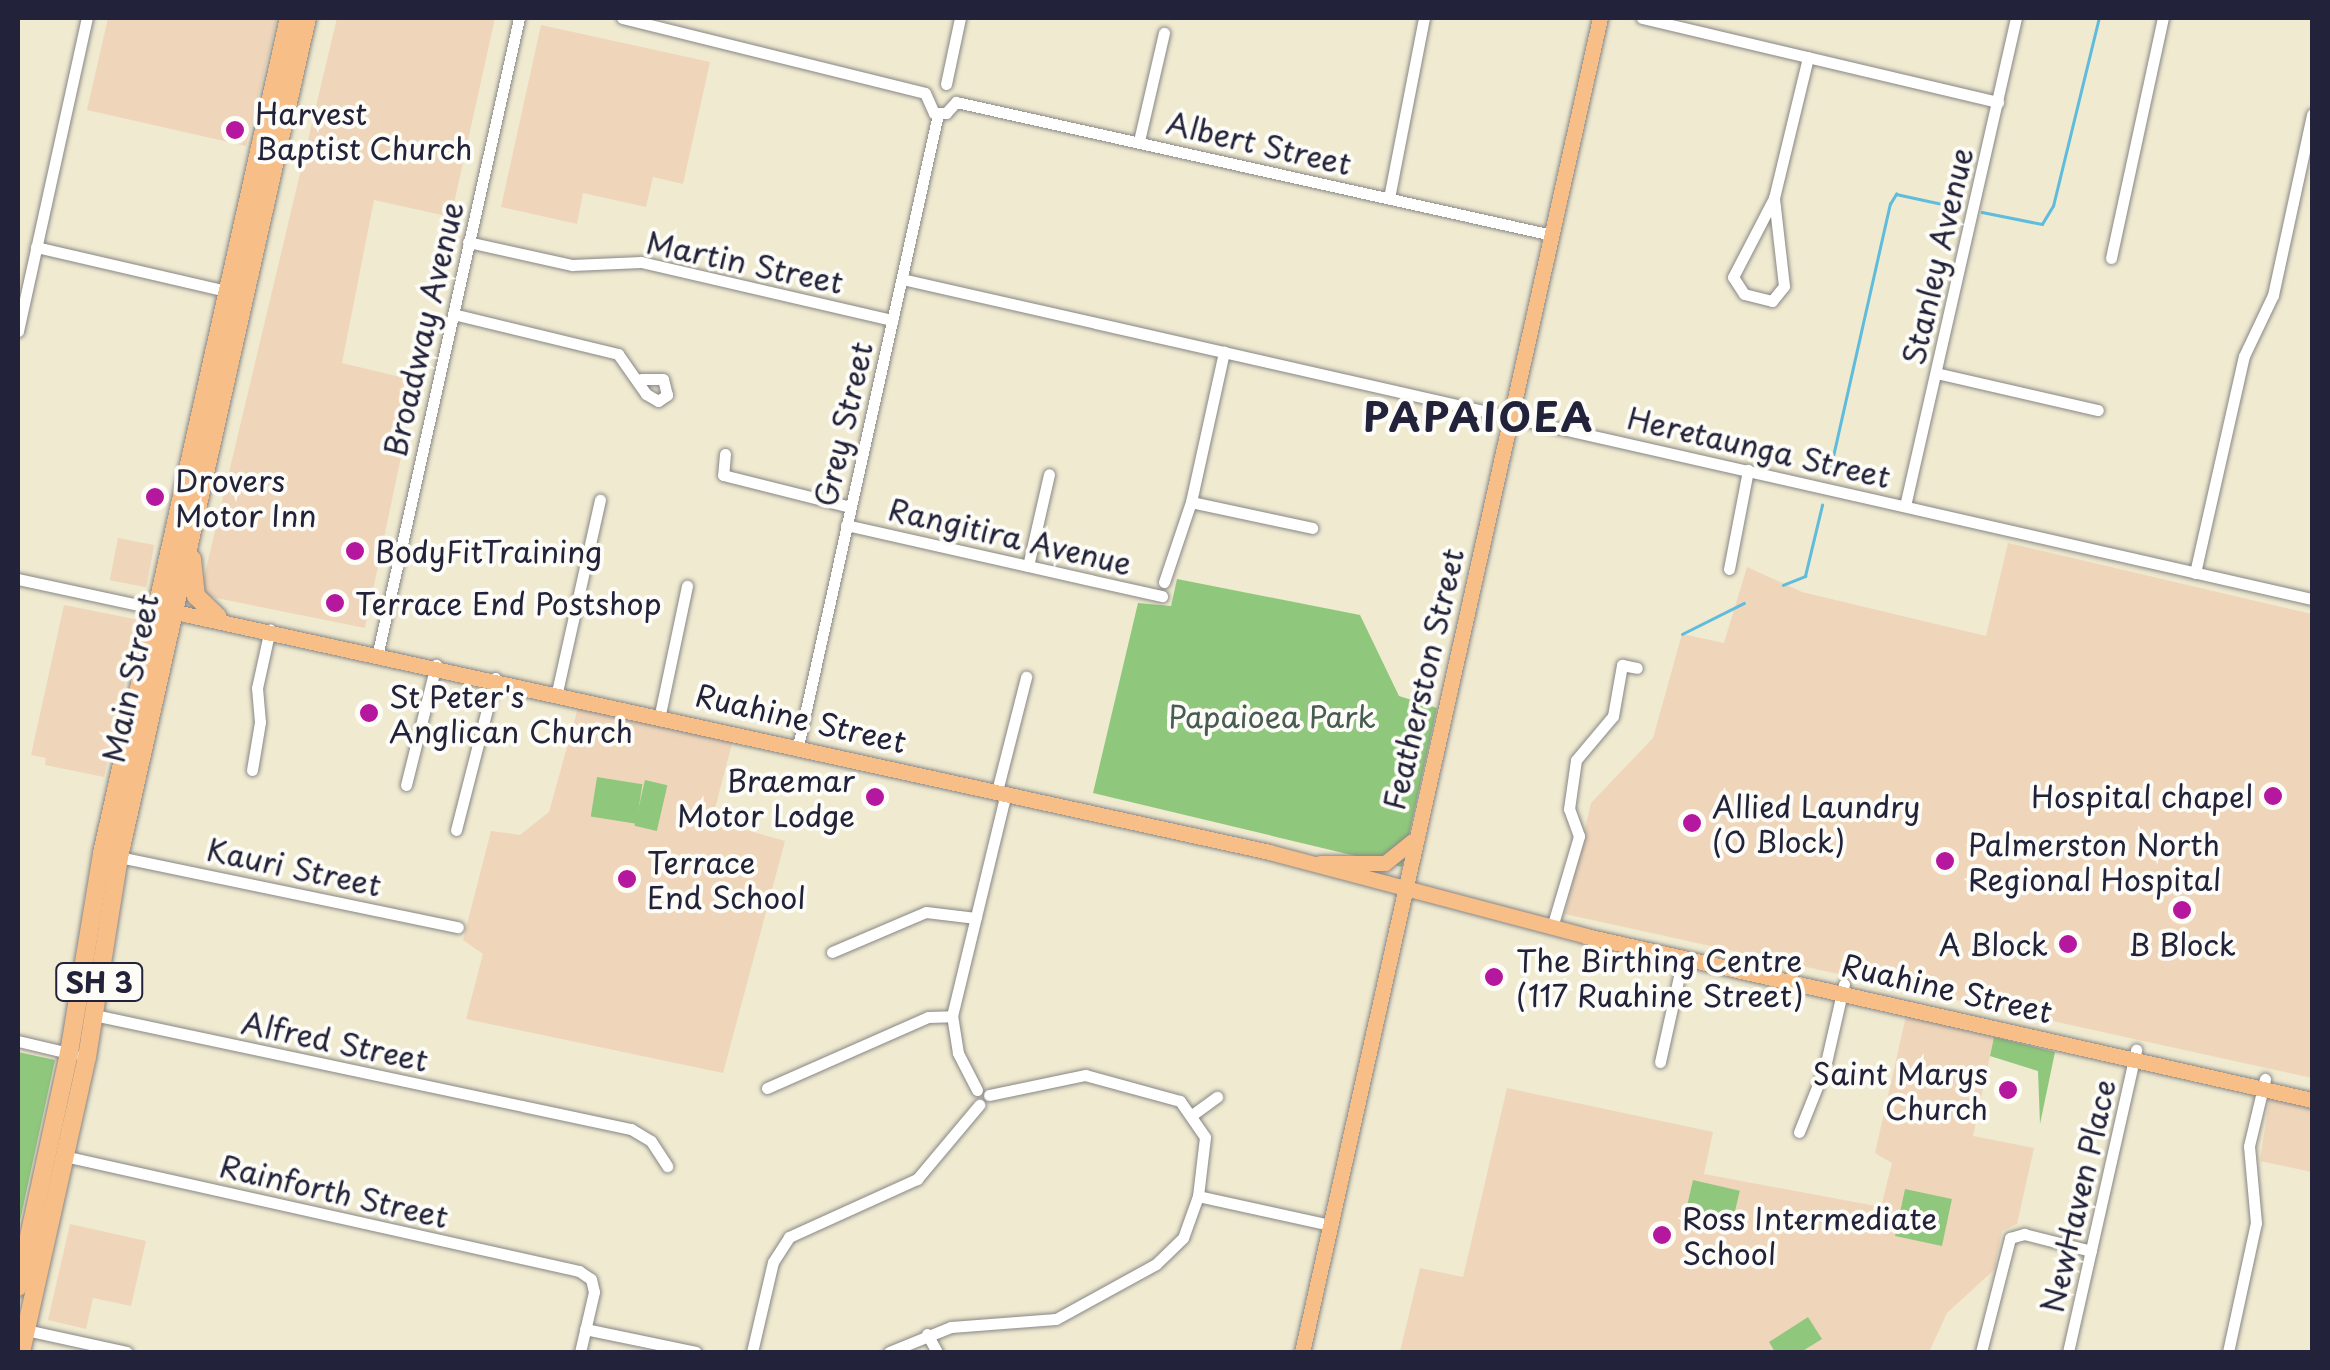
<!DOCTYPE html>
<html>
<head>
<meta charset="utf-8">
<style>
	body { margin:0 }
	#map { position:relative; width:2330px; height:1370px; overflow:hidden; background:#efead0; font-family:"Playpen Sans",sans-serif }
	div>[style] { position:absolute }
	.built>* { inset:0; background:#efd6bb; transform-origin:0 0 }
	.green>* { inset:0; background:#8fc87c; transform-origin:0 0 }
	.stream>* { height:2.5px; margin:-1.25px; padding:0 1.25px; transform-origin:1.25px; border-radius:1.25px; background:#5fbcdd }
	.roads { filter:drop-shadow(0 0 2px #888686) drop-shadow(0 0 2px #888686) }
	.minor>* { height:11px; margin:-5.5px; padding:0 5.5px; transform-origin:5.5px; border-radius:5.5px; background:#fff }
	.major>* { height:15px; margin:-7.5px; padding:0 7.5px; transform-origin:7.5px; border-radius:7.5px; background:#f7be88 }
	.highway>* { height:18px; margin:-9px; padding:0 9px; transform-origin:9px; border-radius:9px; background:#f7be88 }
	.dots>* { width:28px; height:28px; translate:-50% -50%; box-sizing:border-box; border:5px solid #fdfcf7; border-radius:50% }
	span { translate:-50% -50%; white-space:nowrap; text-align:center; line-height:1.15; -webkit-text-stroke:8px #fdfcf7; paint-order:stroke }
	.shield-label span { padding:2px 8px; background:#fdfcf7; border:2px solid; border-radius:8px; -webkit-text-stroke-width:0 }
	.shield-label { font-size:28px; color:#22223b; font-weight:700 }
	.poi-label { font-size:30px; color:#22223b }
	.left { translate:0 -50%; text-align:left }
	.right { translate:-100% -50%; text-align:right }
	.street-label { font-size:30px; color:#22223b }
	.park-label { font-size:30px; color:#485c52 }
	.district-label { font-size:40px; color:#22223b; font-weight:700; letter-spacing:2.5px }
	.frame { position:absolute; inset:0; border:20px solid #22223b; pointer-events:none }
</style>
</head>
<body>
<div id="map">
	<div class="built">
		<i style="clip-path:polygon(108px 18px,277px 18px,246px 146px,87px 110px)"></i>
		<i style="clip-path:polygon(337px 18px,495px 18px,451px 217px,374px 200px,342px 363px,417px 381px,365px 628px,206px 596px,201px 590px)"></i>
		<i style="clip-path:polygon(541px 25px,710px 62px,683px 184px,653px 177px,646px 207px,583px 193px,577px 224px,501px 207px)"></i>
		<i style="left:118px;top:538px;width:37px;height:43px;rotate:11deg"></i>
		<i style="clip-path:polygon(2008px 543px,2312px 614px,2312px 1078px,1565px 914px,1591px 803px,1653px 738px,1682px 634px,1724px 643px,1747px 567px,1802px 592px,1986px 636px)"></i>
		<i style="clip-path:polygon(64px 605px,139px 620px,104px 777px,45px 765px,46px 758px,31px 755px)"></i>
		<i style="clip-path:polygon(579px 704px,733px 740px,712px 820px,785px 841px,723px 1073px,466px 1019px,483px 954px,463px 940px,491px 831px,520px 835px,549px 812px)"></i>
		<i style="clip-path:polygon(1906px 1016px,1994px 1037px,1973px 1136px,2034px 1148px,2017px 1224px,2002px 1231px,1994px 1270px,1947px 1313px,1929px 1352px,1400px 1352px,1420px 1268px,1463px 1277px,1507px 1088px,1713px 1132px,1704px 1174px,1881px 1207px,1892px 1163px,1875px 1153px)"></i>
		<i style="clip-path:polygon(2270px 1095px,2312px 1104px,2312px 1172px,2260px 1161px)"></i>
		<i style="clip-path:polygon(70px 1224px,146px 1241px,131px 1306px,93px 1298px,86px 1329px,48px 1320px)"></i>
	</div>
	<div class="green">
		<i style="clip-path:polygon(1177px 579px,1360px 615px,1399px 696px,1437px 708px,1402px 867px,1093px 793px,1138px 603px,1171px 606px)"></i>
		<i style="left:597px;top:777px;width:46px;height:40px;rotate:9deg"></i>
		<i style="left:645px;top:780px;width:23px;height:47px;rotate:13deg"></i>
		<i style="clip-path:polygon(1994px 1037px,2055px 1052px,2040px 1124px,2038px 1071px,1990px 1056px)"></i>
		<i style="clip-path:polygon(18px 1052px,55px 1060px,18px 1230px)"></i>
		<i style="left:1693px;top:1180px;width:48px;height:32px;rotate:13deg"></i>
		<i style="left:1905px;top:1189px;width:48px;height:48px;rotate:12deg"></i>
		<i style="clip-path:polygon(1808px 1317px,1822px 1339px,1801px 1352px,1775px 1352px,1769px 1342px)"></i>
	</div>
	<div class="stream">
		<i style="left:1982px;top:212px;width:61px;rotate:11.3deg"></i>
		<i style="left:2042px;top:224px;width:21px;rotate:-59deg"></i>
		<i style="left:2053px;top:206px;width:194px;rotate:-76.3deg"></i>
		<i style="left:1829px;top:474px;width:277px;rotate:-77.3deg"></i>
		<i style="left:1890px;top:204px;width:12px;rotate:-59deg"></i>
		<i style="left:1896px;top:194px;width:61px;rotate:12.2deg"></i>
		<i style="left:1783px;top:585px;width:24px;rotate:-22deg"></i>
		<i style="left:1805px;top:576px;width:73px;rotate:-76.5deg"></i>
		<i style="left:1682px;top:634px;width:69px;rotate:-26.6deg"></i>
	</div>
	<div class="roads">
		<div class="minor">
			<i style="left:622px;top:18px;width:312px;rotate:13.9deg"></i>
			<i style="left:1642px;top:18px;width:366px;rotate:13.3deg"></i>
			<i style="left:946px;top:84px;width:67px;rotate:-78deg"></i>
			<i style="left:925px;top:93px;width:22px;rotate:66deg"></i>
			<i style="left:934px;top:113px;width:12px"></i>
			<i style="left:946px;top:113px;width:15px;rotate:-48deg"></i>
			<i style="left:956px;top:102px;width:611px;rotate:12.58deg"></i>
			<i style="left:1139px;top:141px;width:111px;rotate:-77deg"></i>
			<i style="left:1389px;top:198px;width:183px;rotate:-79deg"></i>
			<i style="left:1774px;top:198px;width:89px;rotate:117.4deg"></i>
			<i style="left:1733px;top:277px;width:20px;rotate:57deg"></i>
			<i style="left:1744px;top:294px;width:29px;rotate:14deg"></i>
			<i style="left:1772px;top:301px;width:19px;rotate:-51deg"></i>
			<i style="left:1784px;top:286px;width:89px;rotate:-96.5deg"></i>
			<i style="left:1774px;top:198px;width:145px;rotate:-76.4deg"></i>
			<i style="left:468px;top:242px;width:107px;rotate:12.5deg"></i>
			<i style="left:572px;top:265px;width:69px;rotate:-2.5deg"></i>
			<i style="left:641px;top:262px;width:258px;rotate:13deg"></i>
			<i style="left:36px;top:247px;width:196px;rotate:13deg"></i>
			<i style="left:2111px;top:258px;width:246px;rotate:-77.8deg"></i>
			<i style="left:902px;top:279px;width:1446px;rotate:12.79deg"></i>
			<i style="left:453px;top:314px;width:170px;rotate:13.6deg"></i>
			<i style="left:618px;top:354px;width:49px;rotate:55deg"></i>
			<i style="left:646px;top:394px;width:14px;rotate:30deg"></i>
			<i style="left:658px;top:401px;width:11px;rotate:-34deg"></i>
			<i style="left:667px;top:395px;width:16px;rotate:-104deg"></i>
			<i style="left:663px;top:379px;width:22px;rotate:180deg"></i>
			<i style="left:18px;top:331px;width:321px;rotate:-77.6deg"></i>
			<i style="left:1936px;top:373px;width:166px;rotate:12.9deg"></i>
			<i style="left:725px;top:454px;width:21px;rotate:95deg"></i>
			<i style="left:723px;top:475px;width:131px;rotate:14.1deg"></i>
			<i style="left:1191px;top:502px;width:124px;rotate:12.1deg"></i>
			<i style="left:1905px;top:506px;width:500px;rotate:-77.19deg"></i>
			<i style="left:846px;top:525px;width:324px;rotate:12.7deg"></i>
			<i style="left:1028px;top:566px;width:94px;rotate:-77.1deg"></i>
			<i style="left:1729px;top:569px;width:101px;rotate:-79.1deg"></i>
			<i style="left:2195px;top:573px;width:222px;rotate:-77.3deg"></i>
			<i style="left:2244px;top:356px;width:68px;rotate:-64.6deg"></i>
			<i style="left:2273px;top:295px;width:185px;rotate:-77.8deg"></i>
			<i style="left:18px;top:579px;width:142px;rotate:12.2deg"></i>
			<i style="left:1164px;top:582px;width:84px;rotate:-71.4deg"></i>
			<i style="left:1191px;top:502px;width:154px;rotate:-77.6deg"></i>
			<i style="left:378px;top:652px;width:649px;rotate:-77.46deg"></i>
			<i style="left:557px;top:692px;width:197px;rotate:-77.4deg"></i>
			<i style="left:660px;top:714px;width:131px;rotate:-78.1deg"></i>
			<i style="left:798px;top:746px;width:647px;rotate:-77.51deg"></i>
			<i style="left:252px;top:770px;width:49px;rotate:-80.5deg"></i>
			<i style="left:260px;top:722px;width:34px;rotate:-95deg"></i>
			<i style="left:257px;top:688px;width:60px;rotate:-77.6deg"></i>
			<i style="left:406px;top:785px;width:124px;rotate:-76deg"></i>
			<i style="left:997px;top:791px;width:118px;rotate:-75.7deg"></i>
			<i style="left:456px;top:830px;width:157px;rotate:-75.6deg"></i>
			<i style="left:119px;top:857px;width:346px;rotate:11.7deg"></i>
			<i style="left:1553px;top:924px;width:92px;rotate:-73.5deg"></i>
			<i style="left:1579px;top:836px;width:29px;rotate:-110deg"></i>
			<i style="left:1569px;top:809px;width:49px;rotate:-81.9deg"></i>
			<i style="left:1576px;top:760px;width:57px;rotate:-49.9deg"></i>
			<i style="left:1613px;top:716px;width:52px;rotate:-80deg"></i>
			<i style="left:1622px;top:665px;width:15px;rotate:11deg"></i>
			<i style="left:832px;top:952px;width:102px;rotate:-23.1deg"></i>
			<i style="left:926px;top:912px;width:50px;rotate:6.8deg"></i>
			<i style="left:94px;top:1015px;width:549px;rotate:11.99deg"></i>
			<i style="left:631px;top:1129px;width:23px;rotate:31deg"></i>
			<i style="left:651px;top:1141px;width:30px;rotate:57deg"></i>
			<i style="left:18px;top:1041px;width:57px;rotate:13.3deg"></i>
			<i style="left:1660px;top:1062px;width:107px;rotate:-77.5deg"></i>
			<i style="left:767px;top:1088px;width:176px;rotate:-23.8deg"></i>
			<i style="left:928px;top:1017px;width:24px;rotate:-2deg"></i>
			<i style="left:977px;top:1090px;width:42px;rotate:-117.2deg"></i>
			<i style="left:958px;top:1053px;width:37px;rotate:-99deg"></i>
			<i style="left:952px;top:1016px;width:229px;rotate:-76.4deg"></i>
			<i style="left:1192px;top:1115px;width:31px;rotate:-36deg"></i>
			<i style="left:1799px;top:1132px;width:70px;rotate:-68.2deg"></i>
			<i style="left:1825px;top:1067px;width:85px;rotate:-77.1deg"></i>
			<i style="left:64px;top:1156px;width:528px;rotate:12.59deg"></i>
			<i style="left:579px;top:1271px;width:14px;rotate:34deg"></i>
			<i style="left:591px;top:1279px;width:13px;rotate:77deg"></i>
			<i style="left:594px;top:1292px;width:62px;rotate:103.1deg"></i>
			<i style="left:1198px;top:1196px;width:135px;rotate:12.4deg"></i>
			<i style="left:585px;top:1329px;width:113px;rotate:11.7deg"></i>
			<i style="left:26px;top:1330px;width:103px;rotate:12.3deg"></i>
			<i style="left:927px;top:1334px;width:21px;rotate:61deg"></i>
			<i style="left:752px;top:1352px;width:92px;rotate:-76.9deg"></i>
			<i style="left:773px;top:1262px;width:30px;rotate:-57deg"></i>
			<i style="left:789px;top:1237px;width:141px;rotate:-24.4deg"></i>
			<i style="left:917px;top:1179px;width:97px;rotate:-50deg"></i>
			<i style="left:889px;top:1352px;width:67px;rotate:-22deg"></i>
			<i style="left:951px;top:1327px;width:105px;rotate:-4.4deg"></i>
			<i style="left:1056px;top:1319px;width:114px;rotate:-28.8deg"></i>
			<i style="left:1156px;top:1264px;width:37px;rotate:-44deg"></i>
			<i style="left:1183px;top:1238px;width:45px;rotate:-70.3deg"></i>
			<i style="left:1198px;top:1196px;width:59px;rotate:-83.2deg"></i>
			<i style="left:1205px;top:1137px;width:44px;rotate:-124.8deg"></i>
			<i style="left:1180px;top:1101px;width:98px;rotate:-164.7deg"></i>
			<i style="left:1085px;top:1075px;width:98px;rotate:168.2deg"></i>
			<i style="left:1981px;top:1352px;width:118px;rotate:-75.7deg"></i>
			<i style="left:2010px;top:1238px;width:15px;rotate:-16deg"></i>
			<i style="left:2024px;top:1234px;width:69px;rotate:14.2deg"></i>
			<i style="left:2068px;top:1352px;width:310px;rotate:-77.3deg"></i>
			<i style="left:2228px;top:1352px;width:132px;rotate:-77.8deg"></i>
			<i style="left:2256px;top:1223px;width:77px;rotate:-95.2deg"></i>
			<i style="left:2249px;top:1146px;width:69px;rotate:-76.6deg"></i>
		</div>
		<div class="major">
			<i style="left:166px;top:610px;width:1129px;rotate:12.37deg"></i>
			<i style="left:1269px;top:852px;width:328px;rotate:14.8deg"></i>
			<i style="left:1586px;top:936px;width:744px;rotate:12.73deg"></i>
			<i style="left:1320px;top:863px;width:65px"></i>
			<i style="left:1385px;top:863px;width:35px;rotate:-39deg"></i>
			<i style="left:1302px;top:1352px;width:1367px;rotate:-77.41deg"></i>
		</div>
		<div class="highway">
			<i style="left:192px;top:559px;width:37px;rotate:84deg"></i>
			<i style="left:196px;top:596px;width:30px;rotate:44deg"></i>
			<i style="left:18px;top:1287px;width:239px;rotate:-77.7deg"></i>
			<i style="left:69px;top:1053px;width:203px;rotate:-80.6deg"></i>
			<i style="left:102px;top:853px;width:856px;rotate:-77.38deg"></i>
			<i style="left:21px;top:1352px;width:302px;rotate:-77.4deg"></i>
			<i style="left:87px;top:1057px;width:203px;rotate:-80.9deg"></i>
			<i style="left:119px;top:857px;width:860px;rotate:-77.37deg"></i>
		</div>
	</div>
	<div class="dots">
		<i style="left:235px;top:130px;background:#b5179e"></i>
		<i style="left:155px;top:497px;background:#b5179e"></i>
		<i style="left:355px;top:551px;background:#b5179e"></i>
		<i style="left:335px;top:603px;background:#b5179e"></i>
		<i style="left:369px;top:713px;background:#b5179e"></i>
		<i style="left:2273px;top:796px;background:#b5179e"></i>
		<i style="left:875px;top:797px;background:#b5179e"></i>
		<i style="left:1692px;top:823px;background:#b5179e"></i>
		<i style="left:1945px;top:861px;background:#b5179e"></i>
		<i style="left:627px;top:879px;background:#b5179e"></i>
		<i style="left:2182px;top:910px;background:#b5179e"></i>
		<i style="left:2068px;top:944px;background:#b5179e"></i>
		<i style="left:1494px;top:977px;background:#b5179e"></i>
		<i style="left:2008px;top:1090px;background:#b5179e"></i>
		<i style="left:1662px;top:1235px;background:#b5179e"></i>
	</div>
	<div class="shield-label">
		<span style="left:99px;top:982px">SH 3</span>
	</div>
	<div class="poi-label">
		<span class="left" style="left:255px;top:130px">Harvest<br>Baptist Church</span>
		<span class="left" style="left:175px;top:497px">Drovers<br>Motor Inn</span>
		<span class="left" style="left:375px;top:551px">BodyFitTraining</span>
		<span class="left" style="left:355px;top:603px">Terrace End Postshop</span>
		<span class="left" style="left:389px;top:713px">St Peter's<br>Anglican Church</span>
		<span class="right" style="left:855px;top:797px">Braemar<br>Motor Lodge</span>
		<span class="right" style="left:2253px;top:796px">Hospital chapel</span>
		<span class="left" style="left:1712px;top:823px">Allied Laundry<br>(O Block)</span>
		<span class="left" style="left:1968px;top:861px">Palmerston North<br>Regional Hospital</span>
		<span class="left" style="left:647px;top:879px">Terrace<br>End School</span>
		<span class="right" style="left:2048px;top:944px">A Block</span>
		<span style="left:2182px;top:944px">B Block</span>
		<span class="left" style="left:1516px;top:977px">The Birthing Centre<br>(117 Ruahine Street)</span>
		<span class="right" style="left:1988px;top:1090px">Saint Marys<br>Church</span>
		<span class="left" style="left:1682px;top:1235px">Ross Intermediate<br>School</span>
	</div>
	<div class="street-label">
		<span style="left:1259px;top:143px;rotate:13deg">Albert Street</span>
		<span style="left:1937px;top:256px;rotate:-77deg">Stanley Avenue</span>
		<span style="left:745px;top:262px;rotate:12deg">Martin Street</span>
		<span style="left:423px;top:329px;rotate:-77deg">Broadway Avenue</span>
		<span style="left:843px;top:424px;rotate:-77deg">Grey Street</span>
		<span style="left:1759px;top:447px;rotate:13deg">Heretaunga Street</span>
		<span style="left:1010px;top:536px;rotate:13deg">Rangitira Avenue</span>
		<span style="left:130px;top:678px;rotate:-78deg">Main Street</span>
		<span style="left:1423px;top:679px;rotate:-77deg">Featherston Street</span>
		<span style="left:801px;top:718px;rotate:13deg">Ruahine Street</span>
		<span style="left:294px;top:867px;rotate:12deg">Kauri Street</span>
		<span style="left:1947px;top:988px;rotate:13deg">Ruahine Street</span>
		<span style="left:335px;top:1041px;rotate:12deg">Alfred Street</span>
		<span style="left:334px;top:1191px;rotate:13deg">Rainforth Street</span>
		<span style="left:2078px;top:1196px;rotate:-77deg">NewHaven Place</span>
	</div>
	<div class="park-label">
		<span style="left:1272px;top:716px">Papaioea Park</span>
	</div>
	<div class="district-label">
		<span style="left:1479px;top:416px">PAPAIOEA</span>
	</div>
	<div class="frame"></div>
</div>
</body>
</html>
